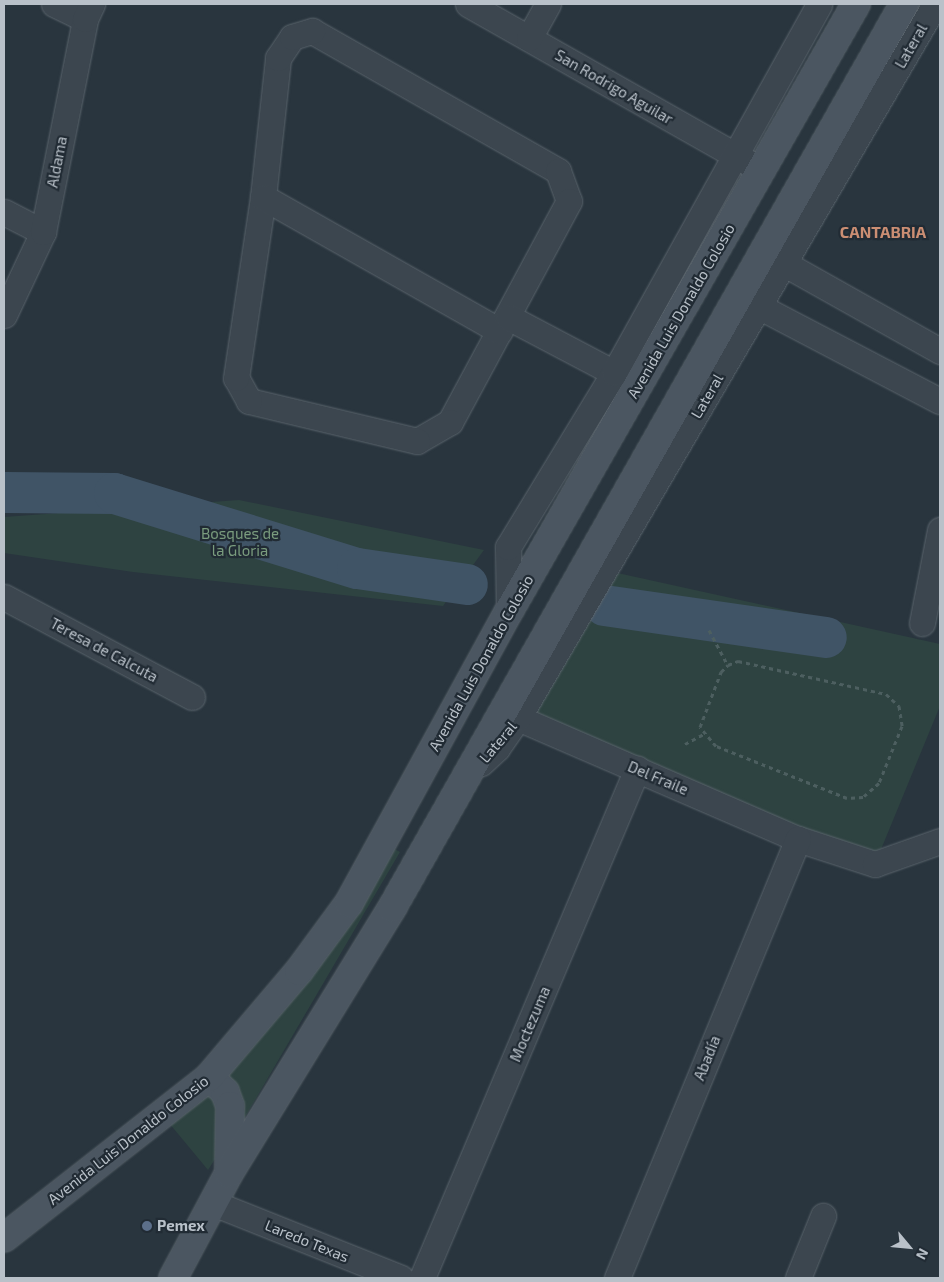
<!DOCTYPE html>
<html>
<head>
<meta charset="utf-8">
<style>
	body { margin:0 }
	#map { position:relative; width:944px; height:1282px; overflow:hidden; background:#29353e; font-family:"Exo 2",sans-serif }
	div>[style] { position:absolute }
	.green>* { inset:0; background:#2e4341 }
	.river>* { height:41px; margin:-20.5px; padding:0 20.5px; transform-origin:20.5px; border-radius:20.5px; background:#405466 }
	.path>* { height:3px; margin-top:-1.5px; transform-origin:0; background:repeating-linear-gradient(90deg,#4d5f60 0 4px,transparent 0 8px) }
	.roads { filter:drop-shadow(0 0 1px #5a646c) drop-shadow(0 0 1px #5a646c) }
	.street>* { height:25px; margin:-12.5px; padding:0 12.5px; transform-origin:12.5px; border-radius:12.5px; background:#3c464f }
	.secondary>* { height:28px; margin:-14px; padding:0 14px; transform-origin:14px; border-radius:14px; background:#4b5661 }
	.dots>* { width:14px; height:14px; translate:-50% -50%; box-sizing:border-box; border:2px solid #212b34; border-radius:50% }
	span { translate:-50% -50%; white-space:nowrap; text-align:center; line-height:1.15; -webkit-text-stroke:4.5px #212b34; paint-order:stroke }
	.street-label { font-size:15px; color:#b9c1c9 }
	.park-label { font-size:15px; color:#7a9c7e }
	.poi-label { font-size:15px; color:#b9c1c9; font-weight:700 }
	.left { translate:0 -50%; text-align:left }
	.neighbourhood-label { font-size:16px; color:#cb8e73; font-weight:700 }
	.frame { position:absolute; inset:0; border:5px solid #b9c1c9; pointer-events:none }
	.north { position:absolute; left:884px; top:1222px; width:50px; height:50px; -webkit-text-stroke:4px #212b34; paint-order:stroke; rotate:118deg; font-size:14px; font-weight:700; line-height:20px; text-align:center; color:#b9c1c9 }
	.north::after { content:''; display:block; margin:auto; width:18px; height:22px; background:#b9c1c9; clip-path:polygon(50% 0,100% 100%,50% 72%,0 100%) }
</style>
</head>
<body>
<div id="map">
	<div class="green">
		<i style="clip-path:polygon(239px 500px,484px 550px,443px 606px,133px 572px,4px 553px,4px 517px)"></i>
		<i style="clip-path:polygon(613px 572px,940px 644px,940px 706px,875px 864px,533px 716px)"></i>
		<i style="clip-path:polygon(389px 846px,400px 852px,241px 1124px,237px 1092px,227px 1072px)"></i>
		<i style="clip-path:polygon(212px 1091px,220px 1099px,217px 1156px,208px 1170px,169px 1123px)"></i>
	</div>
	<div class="river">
		<i style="left:4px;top:492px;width:110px;rotate:0.5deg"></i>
		<i style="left:114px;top:493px;width:254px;rotate:17.2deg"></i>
		<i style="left:357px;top:568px;width:111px;rotate:8.3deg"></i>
		<i style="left:604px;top:605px;width:224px;rotate:8.2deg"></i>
	</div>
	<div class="path">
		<i style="left:709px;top:630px;width:40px;rotate:62deg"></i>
		<i style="left:728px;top:665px;width:11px;rotate:-22deg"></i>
		<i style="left:738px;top:661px;width:152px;rotate:12.6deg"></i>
		<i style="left:886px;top:694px;width:18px;rotate:43deg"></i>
		<i style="left:899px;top:706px;width:20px;rotate:81deg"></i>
		<i style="left:902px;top:726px;width:61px;rotate:112deg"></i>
		<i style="left:879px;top:783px;width:21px;rotate:139deg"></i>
		<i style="left:863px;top:797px;width:16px;rotate:176deg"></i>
		<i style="left:847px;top:798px;width:141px;rotate:-158.3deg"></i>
		<i style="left:716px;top:746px;width:25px;rotate:-130deg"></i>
		<i style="left:700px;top:727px;width:59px;rotate:-69.1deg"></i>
		<i style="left:721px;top:672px;width:10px;rotate:-45deg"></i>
		<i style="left:685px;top:744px;width:21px;rotate:-28deg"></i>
	</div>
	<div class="roads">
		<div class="street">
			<i style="left:54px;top:4px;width:34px;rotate:26deg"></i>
			<i style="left:468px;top:4px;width:325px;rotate:29.5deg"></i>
			<i style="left:312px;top:31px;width:283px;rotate:29.6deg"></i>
			<i style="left:558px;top:171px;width:32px;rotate:70deg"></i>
			<i style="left:569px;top:201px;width:251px;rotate:118.3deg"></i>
			<i style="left:450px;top:422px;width:38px;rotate:150deg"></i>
			<i style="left:417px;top:441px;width:173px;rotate:-166.6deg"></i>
			<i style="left:249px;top:401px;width:26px;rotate:-119deg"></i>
			<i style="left:236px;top:378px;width:183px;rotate:-81.5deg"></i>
			<i style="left:263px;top:197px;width:140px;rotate:-83.8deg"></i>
			<i style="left:278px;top:58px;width:25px;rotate:-56deg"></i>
			<i style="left:292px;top:37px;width:21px;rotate:-17deg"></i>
			<i style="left:529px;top:38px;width:39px;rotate:-61deg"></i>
			<i style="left:263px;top:197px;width:272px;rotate:29.5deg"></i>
			<i style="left:4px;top:212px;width:44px;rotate:27.1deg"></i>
			<i style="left:785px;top:264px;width:178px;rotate:29.3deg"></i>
			<i style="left:760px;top:307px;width:203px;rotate:27.6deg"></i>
			<i style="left:4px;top:315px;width:92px;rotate:-64.8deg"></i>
			<i style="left:43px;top:232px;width:217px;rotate:-78.8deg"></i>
			<i style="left:85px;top:19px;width:17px;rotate:-65deg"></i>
			<i style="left:508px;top:317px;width:120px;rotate:27.8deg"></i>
			<i style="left:4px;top:597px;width:213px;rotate:28deg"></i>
			<i style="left:509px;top:611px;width:64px;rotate:-90.9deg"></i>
			<i style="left:508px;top:547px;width:204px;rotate:-58.7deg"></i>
			<i style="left:614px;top:373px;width:422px;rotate:-60.9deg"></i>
			<i style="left:922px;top:623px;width:95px;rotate:-79deg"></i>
			<i style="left:518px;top:718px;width:305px;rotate:23.4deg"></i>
			<i style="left:798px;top:839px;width:81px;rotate:18deg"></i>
			<i style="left:875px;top:864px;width:69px;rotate:-19.5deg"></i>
			<i style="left:481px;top:763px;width:22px;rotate:-43deg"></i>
			<i style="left:497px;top:748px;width:37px;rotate:-55deg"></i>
			<i style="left:518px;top:718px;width:827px;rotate:-59.71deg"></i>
			<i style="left:213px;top:1203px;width:202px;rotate:21.7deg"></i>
			<i style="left:422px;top:1278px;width:553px;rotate:-67.1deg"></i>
			<i style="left:617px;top:1278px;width:475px;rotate:-67.6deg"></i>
			<i style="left:798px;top:1278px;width:67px;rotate:-68deg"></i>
		</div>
		<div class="secondary">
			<i style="left:209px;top:1077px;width:22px;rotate:43deg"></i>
			<i style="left:225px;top:1092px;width:15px;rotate:70deg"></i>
			<i style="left:230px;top:1106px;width:63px;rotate:90.9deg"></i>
			<i style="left:4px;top:1238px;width:261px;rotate:-38.1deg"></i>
			<i style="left:209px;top:1077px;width:139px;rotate:-49.7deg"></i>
			<i style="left:299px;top:971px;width:84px;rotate:-53.7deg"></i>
			<i style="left:349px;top:903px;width:333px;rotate:-61.3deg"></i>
			<i style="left:509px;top:611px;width:699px;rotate:-60.24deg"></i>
			<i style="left:173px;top:1278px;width:119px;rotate:-61.9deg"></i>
			<i style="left:229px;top:1173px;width:311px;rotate:-58.4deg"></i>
			<i style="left:392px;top:908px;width:1039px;rotate:-60.47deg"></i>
		</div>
	</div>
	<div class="dots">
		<i style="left:147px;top:1226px;background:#5c6f8a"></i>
	</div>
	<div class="street-label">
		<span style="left:911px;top:46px;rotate:-60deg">Lateral</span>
		<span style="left:614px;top:87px;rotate:30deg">San Rodrigo Aguilar</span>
		<span style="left:57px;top:162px;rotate:-79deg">Aldama</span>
		<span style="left:681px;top:311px;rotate:-60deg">Avenida Luis Donaldo Colosio</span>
		<span style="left:707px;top:396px;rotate:-60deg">Lateral</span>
		<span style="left:104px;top:650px;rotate:28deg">Teresa de Calcuta</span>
		<span style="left:481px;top:663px;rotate:-61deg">Avenida Luis Donaldo Colosio</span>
		<span style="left:498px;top:742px;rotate:-50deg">Lateral</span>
		<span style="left:658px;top:778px;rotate:23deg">Del Fraile</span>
		<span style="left:530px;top:1024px;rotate:-67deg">Moctezuma</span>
		<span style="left:707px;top:1058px;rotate:-68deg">Abadía</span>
		<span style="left:128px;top:1140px;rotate:-38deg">Avenida Luis Donaldo Colosio</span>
		<span style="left:307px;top:1241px;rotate:22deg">Laredo Texas</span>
	</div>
	<div class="park-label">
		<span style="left:240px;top:542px">Bosques de<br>la Gloria</span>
	</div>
	<div class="poi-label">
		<span class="left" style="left:157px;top:1226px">Pemex</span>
	</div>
	<div class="neighbourhood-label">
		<span style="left:883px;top:232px">CANTABRIA</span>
	</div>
	<div class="frame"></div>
	<div class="north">N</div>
</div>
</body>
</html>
